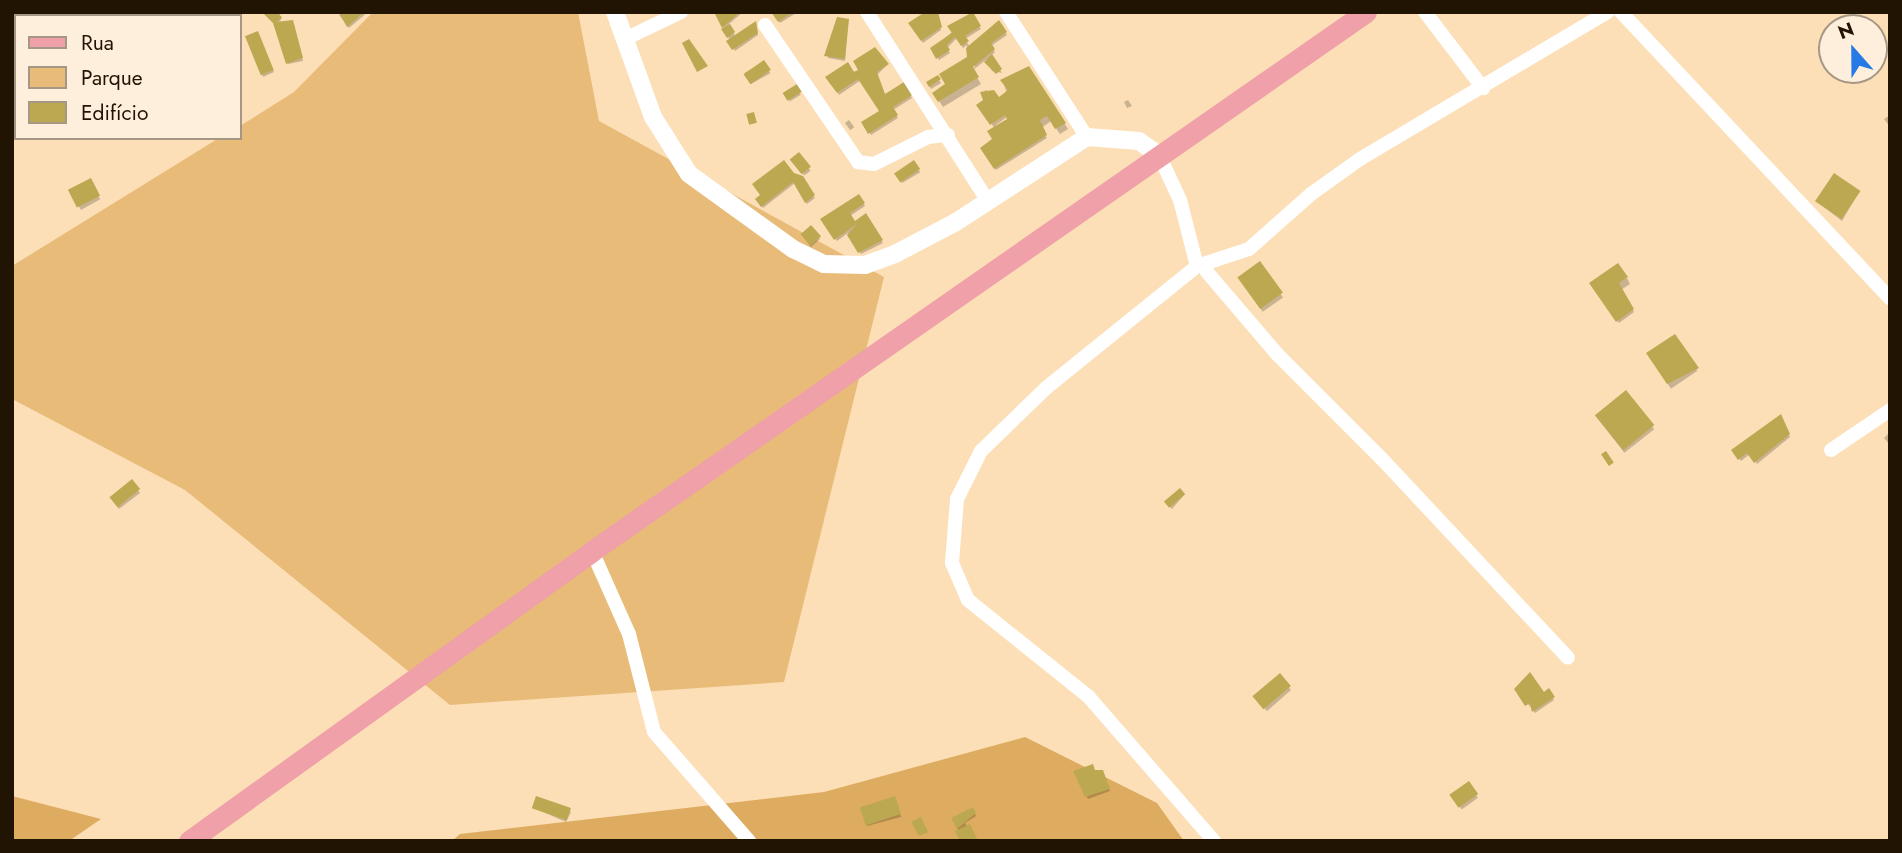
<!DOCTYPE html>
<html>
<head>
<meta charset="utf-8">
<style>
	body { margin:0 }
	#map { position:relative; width:1902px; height:853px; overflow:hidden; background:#fcdfb6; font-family:Jost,sans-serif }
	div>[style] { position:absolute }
	.green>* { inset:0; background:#e8bb79 }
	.forest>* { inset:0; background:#deac60 }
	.shadow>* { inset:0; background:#0003; transform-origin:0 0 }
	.building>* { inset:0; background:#bca851; transform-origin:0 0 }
	.minor>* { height:14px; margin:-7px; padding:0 7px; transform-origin:7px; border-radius:7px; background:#fff }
	.tertiary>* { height:18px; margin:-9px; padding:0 9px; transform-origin:9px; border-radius:9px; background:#fff }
	.primary>* { height:21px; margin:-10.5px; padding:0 10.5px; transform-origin:10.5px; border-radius:10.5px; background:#efa0a8 }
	span { translate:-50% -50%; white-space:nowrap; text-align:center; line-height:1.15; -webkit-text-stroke:5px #fdefdb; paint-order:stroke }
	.frame { position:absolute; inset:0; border:14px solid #211402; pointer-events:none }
	.legend { position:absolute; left:14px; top:14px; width:228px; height:126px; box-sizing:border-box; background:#fdefdb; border:2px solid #a59784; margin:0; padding:9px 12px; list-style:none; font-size:21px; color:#211402 }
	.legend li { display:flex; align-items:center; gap:14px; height:35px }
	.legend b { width:35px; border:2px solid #a59784 }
	.north { position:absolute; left:1818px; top:14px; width:70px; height:70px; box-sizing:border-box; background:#fdefdb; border:2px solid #a59784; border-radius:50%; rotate:339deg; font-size:19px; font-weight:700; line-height:28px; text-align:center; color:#211402 }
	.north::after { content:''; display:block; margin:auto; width:24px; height:32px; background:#267ae5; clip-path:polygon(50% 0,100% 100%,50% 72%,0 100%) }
</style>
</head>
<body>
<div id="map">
	<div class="green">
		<i style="clip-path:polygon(373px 12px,578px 12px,599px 121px,884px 277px,784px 682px,450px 705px,185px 490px,12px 399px,12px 266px,219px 138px,240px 138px,240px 126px,294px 92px)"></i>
	</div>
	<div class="forest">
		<i style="clip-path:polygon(1025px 737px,1157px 803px,1184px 841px,452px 841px,460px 834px,824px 792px)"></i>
		<i style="clip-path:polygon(12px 796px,101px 819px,69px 841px,12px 841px)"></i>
	</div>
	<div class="shadow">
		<i style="clip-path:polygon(275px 12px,281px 20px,277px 24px,294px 25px,303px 61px,288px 64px,276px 24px)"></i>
		<i style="clip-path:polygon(342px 12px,368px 12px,349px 28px,339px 15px)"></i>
		<i style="clip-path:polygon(716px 12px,743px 12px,729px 24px,736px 37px,756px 24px,758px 35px,735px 51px)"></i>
		<i style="clip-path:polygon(773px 12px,798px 12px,780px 23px)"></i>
		<i style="clip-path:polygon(936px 12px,941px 30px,923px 43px,910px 24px)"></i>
		<i style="clip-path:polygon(evenodd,972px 15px,981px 29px,965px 39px,970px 47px,999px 23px,1007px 35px,991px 46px,995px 52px,991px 56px,1002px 73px,992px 71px,987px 59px,973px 70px,981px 84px,943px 107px,934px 93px,948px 85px,968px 58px,967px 45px,963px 48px,957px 38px,947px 48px,950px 53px,939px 60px,932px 49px,972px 15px,971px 62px,975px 67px,968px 72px,971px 62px)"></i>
		<i style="clip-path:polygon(848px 21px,845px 61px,828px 58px,828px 44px,833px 44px)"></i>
		<i style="clip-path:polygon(257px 33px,274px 72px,263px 77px,248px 37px)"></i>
		<i style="left:764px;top:62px;width:13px;height:22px;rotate:61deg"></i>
		<i style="clip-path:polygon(887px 65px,877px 75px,885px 97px,904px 85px,912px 98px,893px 110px,898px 118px,871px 135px,863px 123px,881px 112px,861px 80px,839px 95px,827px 77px)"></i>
		<i style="clip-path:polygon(evenodd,1029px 68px,1068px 129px,1060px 134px,1051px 121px,1040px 129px,1047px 138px,996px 170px,982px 148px,995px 140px,995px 129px,979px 105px,985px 101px,982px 93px,986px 90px,998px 100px,1007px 94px,1003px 81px,1029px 68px,1007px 117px,1009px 120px,997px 127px,996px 125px,1007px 117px)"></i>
		<i style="clip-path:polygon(937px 77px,941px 83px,931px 89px,928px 83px)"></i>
		<i style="left:796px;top:87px;width:9px;height:13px;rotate:58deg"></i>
		<i style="clip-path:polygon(1128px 100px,1132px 106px,1127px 108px,1124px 102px)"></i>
		<i style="clip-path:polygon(1890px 115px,1890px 127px,1884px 119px)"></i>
		<i style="left:849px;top:120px;width:9px;height:5px;rotate:54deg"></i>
		<i style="left:798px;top:154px;width:21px;height:8px;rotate:53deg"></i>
		<i style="clip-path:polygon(783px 162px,815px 198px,807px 204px,795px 183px,763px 208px,757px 200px)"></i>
		<i style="left:914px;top:162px;width:12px;height:21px;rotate:59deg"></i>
		<i style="left:90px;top:181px;width:21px;height:22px;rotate:61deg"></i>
		<i style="clip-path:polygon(1859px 192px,1842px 221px,1816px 201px)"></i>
		<i style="clip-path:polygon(859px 196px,865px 206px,850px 216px,854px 223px,866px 215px,883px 243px,861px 254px,848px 233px,837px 241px,822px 220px)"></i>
		<i style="clip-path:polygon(802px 235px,819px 237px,820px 239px,811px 247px)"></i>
		<i style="left:1259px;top:263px;width:42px;height:25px;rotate:55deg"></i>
		<i style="clip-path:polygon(1627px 278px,1630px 284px,1621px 290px,1634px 312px,1619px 323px,1594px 290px)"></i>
		<i style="left:1674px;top:336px;width:42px;height:32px;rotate:56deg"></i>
		<i style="left:1626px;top:393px;width:46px;height:38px;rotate:52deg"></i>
		<i style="clip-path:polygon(1781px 417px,1790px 437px,1757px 464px,1750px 454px,1741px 461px,1734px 451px)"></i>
		<i style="clip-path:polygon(1890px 432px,1890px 445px,1884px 438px)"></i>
		<i style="clip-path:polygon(132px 482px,140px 493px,119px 509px,112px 500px)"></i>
		<i style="clip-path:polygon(1184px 495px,1172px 509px,1167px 504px)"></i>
		<i style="clip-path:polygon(1530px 674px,1543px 694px,1549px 691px,1554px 700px,1535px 713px,1516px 689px,1528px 682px,1525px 677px)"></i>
		<i style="clip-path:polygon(1280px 676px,1291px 690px,1267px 711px,1256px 700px)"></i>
		<i style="clip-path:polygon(1075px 772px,1104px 775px,1110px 791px,1088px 799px)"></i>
		<i style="left:1468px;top:784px;width:17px;height:20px;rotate:54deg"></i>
		<i style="clip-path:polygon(896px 800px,901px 817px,867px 826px,861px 807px)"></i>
		<i style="clip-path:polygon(534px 808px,569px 810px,571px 812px,566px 822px)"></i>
		<i style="clip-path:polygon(973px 810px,976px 816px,965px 823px,976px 841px,963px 841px,953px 819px)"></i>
	</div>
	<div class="building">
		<i style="clip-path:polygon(262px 12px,278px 12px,282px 18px,276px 22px,293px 20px,303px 58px,286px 64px,273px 23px)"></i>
		<i style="clip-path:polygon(339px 12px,364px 12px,347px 27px)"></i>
		<i style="clip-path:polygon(714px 12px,740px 12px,722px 28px)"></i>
		<i style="clip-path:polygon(771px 12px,793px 12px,778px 22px)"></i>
		<i style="clip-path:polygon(925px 12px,938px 12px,942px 27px,921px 41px,908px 23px)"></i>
		<i style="clip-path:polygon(973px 12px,981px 26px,965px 36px,969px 41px,961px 46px,955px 37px,947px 45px,950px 50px,936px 59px,930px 48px,952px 33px,947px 26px)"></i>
		<i style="clip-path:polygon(837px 17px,849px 19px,845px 59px,824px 56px)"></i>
		<i style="clip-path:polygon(999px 20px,1007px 32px,991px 43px,995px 49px,973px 67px,979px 77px,938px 102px,932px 93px,945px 84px,939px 74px,967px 57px,966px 48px)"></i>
		<i style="clip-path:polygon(756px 21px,758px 33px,732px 50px,726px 41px)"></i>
		<i style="clip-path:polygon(730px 24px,735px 32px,727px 38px,721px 29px)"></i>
		<i style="left:258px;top:31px;width:42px;height:14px;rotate:68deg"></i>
		<i style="clip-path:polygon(689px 39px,708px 66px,697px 72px,682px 43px)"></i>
		<i style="clip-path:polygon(875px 47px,889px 64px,877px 72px,885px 94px,904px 82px,912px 95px,893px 107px,898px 115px,868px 134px,861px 122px,879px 111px,858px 79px,837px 93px,825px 77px,848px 62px,854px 72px,858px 70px,853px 61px)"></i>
		<i style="clip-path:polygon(992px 54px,1002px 69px,996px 74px,984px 62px)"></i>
		<i style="left:764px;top:60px;width:12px;height:25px;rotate:55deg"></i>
		<i style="clip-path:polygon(1029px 66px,1066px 123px,1055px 129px,1047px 116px,1040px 120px,1047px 135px,994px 169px,980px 148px,992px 139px,987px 131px,1007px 119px,1005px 115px,990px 125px,976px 105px,983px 100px,980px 92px,994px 90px,999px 97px,1008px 90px,1000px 80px)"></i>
		<i style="clip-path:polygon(938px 75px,941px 79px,929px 87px,926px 82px)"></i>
		<i style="left:797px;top:84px;width:9px;height:17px;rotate:58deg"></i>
		<i style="left:754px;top:112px;width:11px;height:8px;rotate:75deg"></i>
		<i style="left:799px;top:152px;width:19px;height:12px;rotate:51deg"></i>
		<i style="clip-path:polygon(784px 160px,794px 173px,803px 176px,815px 195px,805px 203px,793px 182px,761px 207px,755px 199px,760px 195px,752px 184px)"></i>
		<i style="left:914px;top:160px;width:11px;height:24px;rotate:56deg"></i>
		<i style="left:1834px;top:173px;width:32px;height:34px;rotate:34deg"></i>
		<i style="left:91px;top:178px;width:20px;height:26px;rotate:63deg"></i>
		<i style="clip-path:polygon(859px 194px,865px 203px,850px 213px,855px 221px,866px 213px,883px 240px,858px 253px,847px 235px,857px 224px,834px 240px,820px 219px)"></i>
		<i style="left:811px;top:225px;width:15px;height:14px;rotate:48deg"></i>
		<i style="left:1260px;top:261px;width:39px;height:28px;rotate:54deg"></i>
		<i style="clip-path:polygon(1618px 263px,1628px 277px,1619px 283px,1634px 309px,1616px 322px,1589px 283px)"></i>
		<i style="clip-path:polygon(1675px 334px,1699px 368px,1667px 384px,1646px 353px)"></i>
		<i style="left:1626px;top:390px;width:45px;height:40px;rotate:51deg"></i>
		<i style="clip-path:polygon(1781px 414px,1790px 434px,1754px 463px,1747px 453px,1738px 460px,1731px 450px)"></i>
		<i style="left:1606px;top:451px;width:14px;height:6px;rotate:56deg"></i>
		<i style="left:132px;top:479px;width:13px;height:29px;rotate:51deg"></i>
		<i style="left:1180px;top:488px;width:8px;height:21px;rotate:50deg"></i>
		<i style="clip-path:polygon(1530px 672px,1544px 692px,1549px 688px,1555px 697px,1532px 712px,1530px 703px,1525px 706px,1514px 689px)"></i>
		<i style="left:1280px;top:673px;width:17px;height:36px;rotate:50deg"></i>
		<i style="clip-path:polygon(1093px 764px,1095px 770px,1103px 770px,1110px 789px,1085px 797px,1073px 771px)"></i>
		<i style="left:1469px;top:781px;width:16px;height:24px;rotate:55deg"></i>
		<i style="left:536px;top:796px;width:37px;height:13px;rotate:19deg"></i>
		<i style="left:895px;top:796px;width:19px;height:37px;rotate:72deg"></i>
		<i style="clip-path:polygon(973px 807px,976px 813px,957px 829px,951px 818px)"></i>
		<i style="clip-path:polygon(921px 817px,928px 832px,919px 836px,911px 822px)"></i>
		<i style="clip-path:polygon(970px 824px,978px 841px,960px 841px,955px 831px)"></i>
	</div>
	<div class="minor">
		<i style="left:867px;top:12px;width:223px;rotate:57.4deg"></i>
		<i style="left:1006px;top:12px;width:149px;rotate:57.1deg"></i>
		<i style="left:1425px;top:12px;width:96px;rotate:52.7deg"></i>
		<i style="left:1621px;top:12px;width:393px;rotate:46.8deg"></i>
		<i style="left:18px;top:16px;width:6px;rotate:-39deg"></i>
		<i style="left:765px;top:25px;width:166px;rotate:55.8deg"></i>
		<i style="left:858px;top:162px;width:16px;rotate:7deg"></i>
		<i style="left:874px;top:164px;width:60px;rotate:-26.6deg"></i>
		<i style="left:928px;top:137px;width:20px;rotate:-6deg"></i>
		<i style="left:627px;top:38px;width:60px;rotate:-25.7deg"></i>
		<i style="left:1159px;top:155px;width:50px;rotate:65deg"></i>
		<i style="left:1180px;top:200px;width:68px;rotate:75.6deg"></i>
		<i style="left:1207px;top:265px;width:7px;rotate:90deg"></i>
		<i style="left:1207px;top:272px;width:109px;rotate:49.5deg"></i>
		<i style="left:1278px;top:355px;width:147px;rotate:45deg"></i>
		<i style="left:1382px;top:459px;width:272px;rotate:46.9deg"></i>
		<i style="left:1831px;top:450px;width:71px;rotate:-34.1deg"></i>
		<i style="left:592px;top:551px;width:91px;rotate:66deg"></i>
		<i style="left:629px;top:634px;width:101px;rotate:75.7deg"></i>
		<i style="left:654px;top:732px;width:145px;rotate:48.9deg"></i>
		<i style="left:1214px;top:841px;width:191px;rotate:-131deg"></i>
		<i style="left:1089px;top:697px;width:155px;rotate:-141.3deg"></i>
		<i style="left:968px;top:600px;width:40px;rotate:-113.4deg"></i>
		<i style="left:952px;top:563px;width:64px;rotate:-85.5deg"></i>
		<i style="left:957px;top:499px;width:54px;rotate:-63.4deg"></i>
		<i style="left:981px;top:451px;width:91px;rotate:-44.1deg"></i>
		<i style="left:1046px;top:388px;width:194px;rotate:-38.9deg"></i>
		<i style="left:1197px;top:266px;width:55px;rotate:-18.1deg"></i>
		<i style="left:1249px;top:249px;width:83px;rotate:-41.6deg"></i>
		<i style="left:1311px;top:194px;width:60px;rotate:-35.5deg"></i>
		<i style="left:1360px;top:159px;width:288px;rotate:-30.7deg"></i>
	</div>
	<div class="tertiary">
		<i style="left:615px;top:12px;width:112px;rotate:70.1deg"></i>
		<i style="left:653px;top:117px;width:67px;rotate:57.7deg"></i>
		<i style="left:689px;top:174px;width:128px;rotate:35.8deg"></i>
		<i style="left:793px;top:249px;width:34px;rotate:26deg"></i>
		<i style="left:824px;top:264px;width:41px;rotate:1.4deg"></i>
		<i style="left:865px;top:265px;width:32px;rotate:-20deg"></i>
		<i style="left:895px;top:254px;width:69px;rotate:-27.7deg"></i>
		<i style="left:956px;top:222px;width:156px;rotate:-33deg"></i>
		<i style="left:1087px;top:137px;width:52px;rotate:4.4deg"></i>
		<i style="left:1139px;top:141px;width:24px;rotate:35deg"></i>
	</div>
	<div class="primary">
		<i style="left:189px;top:841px;width:496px;rotate:-35.7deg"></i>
		<i style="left:592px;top:551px;width:943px;rotate:-34.85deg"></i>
	</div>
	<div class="frame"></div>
	<ul class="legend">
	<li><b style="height:9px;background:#efa0a8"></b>Rua</li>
	<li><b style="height:19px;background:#e8bb79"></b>Parque</li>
	<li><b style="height:19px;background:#bca851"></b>Edifício</li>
	</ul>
	<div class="north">N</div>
</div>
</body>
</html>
